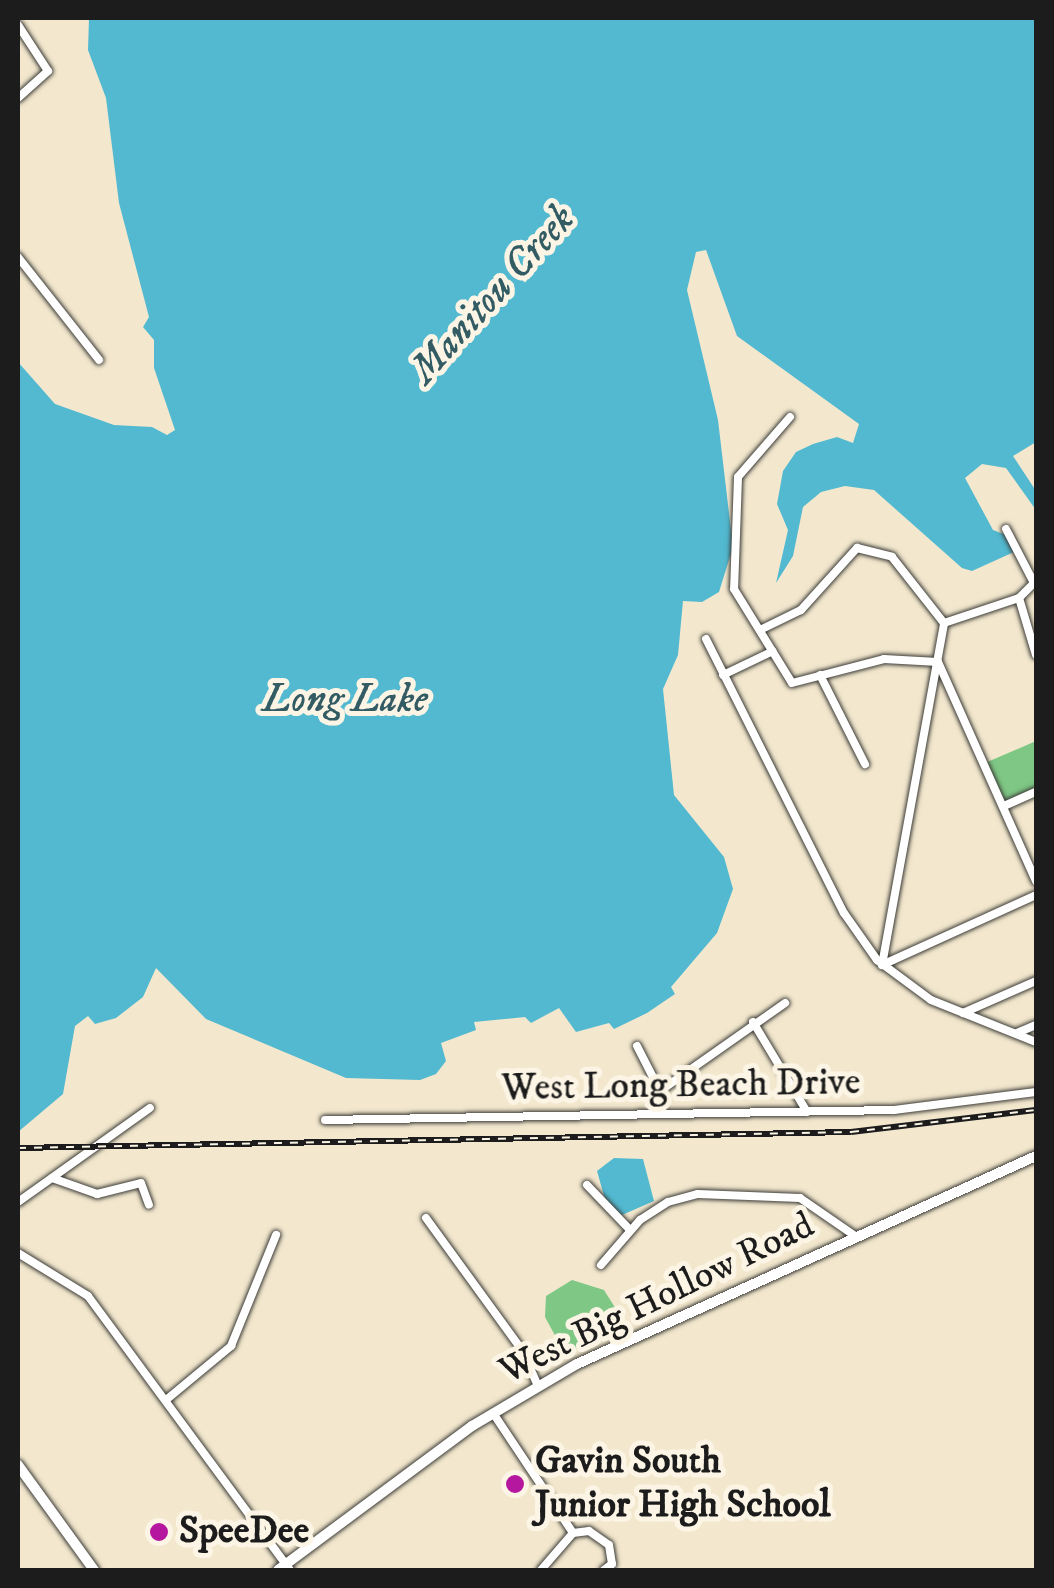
<!DOCTYPE html>
<html>
<head>
<meta charset="utf-8">
<style>
	body { margin:0 }
	#map { position:relative; width:1054px; height:1588px; overflow:hidden; background:#f3e8ce; font-family:"IM FELL DW Pica",serif }
	div>[style] { position:absolute }
	.green>* { inset:0; background:#7ec784 }
	.water>* { inset:0; background:#52b9d0 }
	.roads { filter:drop-shadow(0 0 2px #3c3b37) drop-shadow(0 0 2px #3c3b37) }
	.street>* { height:8px; margin:-4px; padding:0 4px; transform-origin:4px; border-radius:4px; background:#fff }
	.secondary>* { height:10px; margin:-5px; padding:0 5px; transform-origin:5px; border-radius:5px; background:#fff }
	.rail>* { height:6px; margin-top:-3px; transform-origin:0; background:repeating-linear-gradient(90deg,#fcf5e5 0 8px,#1c1c1c 0 16px); box-sizing:border-box; border-block:2px solid #1c1c1c }
	.dots>* { width:28px; height:28px; translate:-50% -50%; box-sizing:border-box; border:5px solid #fcf5e5; border-radius:50% }
	span { translate:-50% -50%; white-space:nowrap; text-align:center; line-height:1.15; -webkit-text-stroke:10px #fcf5e5; paint-order:stroke }
	.street-label { font-size:38px; color:#1c1c1c }
	.poi-label { font-size:38px; color:#1c1c1c; font-weight:700 }
	.left { translate:0 -50%; text-align:left }
	.water-label { font-size:40px; color:#325b64; font-style:italic }
	.frame { position:absolute; inset:0; border:20px solid #1c1c1c; pointer-events:none }
</style>
</head>
<body>
<div id="map">
	<div class="green">
		<i style="clip-path:polygon(1036px 741px,1036px 792px,1004px 806px,985px 763px)"></i>
		<i style="clip-path:polygon(572px 1280px,604px 1290px,621px 1317px,605px 1336px,574px 1350px,558px 1341px,545px 1317px,546px 1296px)"></i>
	</div>
	<div class="water">
		<i style="clip-path:polygon(89px 18px,1036px 18px,1036px 442px,1013px 456px,1036px 491px,1036px 510px,1006px 468px,982px 464px,965px 478px,993px 530px,1006px 535px,1014px 552px,972px 571px,962px 568px,874px 490px,845px 486px,821px 492px,803px 507px,793px 556px,776px 583px,788px 530px,777px 504px,783px 471px,796px 452px,813px 444px,837px 437px,853px 443px,859px 424px,737px 336px,706px 250px,696px 252px,687px 290px,718px 420px,733px 547px,719px 592px,702px 602px,683px 601px,678px 655px,663px 689px,674px 795px,724px 857px,733px 889px,717px 933px,671px 987px,675px 994px,647px 1013px,614px 1029px,609px 1023px,576px 1032px,559px 1008px,531px 1023px,525px 1017px,474px 1022px,476px 1030px,441px 1043px,446px 1061px,436px 1074px,420px 1080px,346px 1078px,206px 1019px,156px 968px,143px 997px,116px 1018px,95px 1024px,88px 1016px,75px 1026px,63px 1094px,18px 1132px,18px 362px,55px 404px,114px 425px,152px 427px,167px 435px,175px 430px,154px 368px,154px 340px,143px 327px,149px 317px,119px 203px,106px 98px,88px 50px)"></i>
		<i style="clip-path:polygon(614px 1158px,643px 1159px,654px 1201px,622px 1215px,606px 1203px,597px 1171px)"></i>
	</div>
	<div class="roads">
		<div class="street">
			<i style="left:18px;top:25px;width:55px;rotate:56.9deg"></i>
			<i style="left:48px;top:71px;width:40px;rotate:138deg"></i>
			<i style="left:18px;top:257px;width:131px;rotate:51.8deg"></i>
			<i style="left:790px;top:417px;width:79px;rotate:130.9deg"></i>
			<i style="left:738px;top:477px;width:112px;rotate:92deg"></i>
			<i style="left:734px;top:589px;width:110px;rotate:58.3deg"></i>
			<i style="left:792px;top:683px;width:95px;rotate:-14.6deg"></i>
			<i style="left:884px;top:659px;width:54px;rotate:3.2deg"></i>
			<i style="left:938px;top:662px;width:240px;rotate:65.9deg"></i>
			<i style="left:1006px;top:529px;width:61px;rotate:62.6deg"></i>
			<i style="left:1019px;top:598px;width:59px;rotate:73.4deg"></i>
			<i style="left:944px;top:623px;width:79px;rotate:-18.4deg"></i>
			<i style="left:1019px;top:598px;width:24px;rotate:-45deg"></i>
			<i style="left:762px;top:629px;width:43px;rotate:-26deg"></i>
			<i style="left:801px;top:610px;width:84px;rotate:-47.9deg"></i>
			<i style="left:857px;top:548px;width:36px;rotate:14deg"></i>
			<i style="left:892px;top:557px;width:84px;rotate:51.8deg"></i>
			<i style="left:706px;top:639px;width:307px;rotate:63.3deg"></i>
			<i style="left:844px;top:913px;width:57px;rotate:54.9deg"></i>
			<i style="left:877px;top:960px;width:67px;rotate:36.5deg"></i>
			<i style="left:931px;top:1000px;width:113px;rotate:21.8deg"></i>
			<i style="left:723px;top:675px;width:55px;rotate:-25.6deg"></i>
			<i style="left:820px;top:675px;width:100px;rotate:63.2deg"></i>
			<i style="left:1004px;top:806px;width:35px;rotate:-24deg"></i>
			<i style="left:882px;top:965px;width:348px;rotate:-79.7deg"></i>
			<i style="left:882px;top:965px;width:169px;rotate:-24.4deg"></i>
			<i style="left:963px;top:1013px;width:80px;rotate:-23.7deg"></i>
			<i style="left:753px;top:1022px;width:105px;rotate:59deg"></i>
			<i style="left:1017px;top:1033px;width:21px;rotate:-23deg"></i>
			<i style="left:637px;top:1046px;width:51px;rotate:62.9deg"></i>
			<i style="left:660px;top:1091px;width:23px;rotate:85deg"></i>
			<i style="left:660px;top:1091px;width:153px;rotate:-35.1deg"></i>
			<i style="left:325px;top:1120px;width:569px;rotate:-1.01deg"></i>
			<i style="left:894px;top:1110px;width:143px;rotate:-7.2deg"></i>
			<i style="left:52px;top:1178px;width:48px;rotate:19.6deg"></i>
			<i style="left:97px;top:1194px;width:45px;rotate:-14deg"></i>
			<i style="left:141px;top:1183px;width:23px;rotate:70deg"></i>
			<i style="left:587px;top:1185px;width:61px;rotate:46.3deg"></i>
			<i style="left:18px;top:1202px;width:162px;rotate:-35.5deg"></i>
			<i style="left:426px;top:1218px;width:163px;rotate:54deg"></i>
			<i style="left:522px;top:1350px;width:39px;rotate:66deg"></i>
			<i style="left:18px;top:1253px;width:82px;rotate:31.6deg"></i>
			<i style="left:88px;top:1296px;width:340px;rotate:53.6deg"></i>
			<i style="left:601px;top:1265px;width:60px;rotate:-49.1deg"></i>
			<i style="left:640px;top:1220px;width:33px;rotate:-33deg"></i>
			<i style="left:668px;top:1202px;width:31px;rotate:-15deg"></i>
			<i style="left:698px;top:1194px;width:102px;rotate:2.2deg"></i>
			<i style="left:800px;top:1198px;width:67px;rotate:34.6deg"></i>
			<i style="left:166px;top:1400px;width:85px;rotate:-39.7deg"></i>
			<i style="left:231px;top:1346px;width:120px;rotate:-67.9deg"></i>
			<i style="left:493px;top:1413px;width:144px;rotate:56.3deg"></i>
			<i style="left:541px;top:1570px;width:49px;rotate:-49.1deg"></i>
			<i style="left:573px;top:1533px;width:16px;rotate:-7deg"></i>
			<i style="left:589px;top:1531px;width:24px;rotate:35deg"></i>
			<i style="left:609px;top:1545px;width:19px;rotate:81deg"></i>
			<i style="left:612px;top:1564px;width:10px;rotate:143deg"></i>
		</div>
		<div class="secondary">
			<i style="left:18px;top:1465px;width:130px;rotate:54.1deg"></i>
			<i style="left:278px;top:1570px;width:242px;rotate:-36.6deg"></i>
			<i style="left:472px;top:1426px;width:122px;rotate:-30.6deg"></i>
			<i style="left:577px;top:1364px;width:504px;rotate:-24.38deg"></i>
		</div>
	</div>
	<div class="rail">
		<i style="left:18px;top:1148px;width:833px;rotate:-1.1deg"></i>
		<i style="left:851px;top:1132px;width:186px;rotate:-6.8deg"></i>
	</div>
	<div class="dots">
		<i style="left:515px;top:1484px;background:#b5179e"></i>
		<i style="left:159px;top:1532px;background:#b5179e"></i>
	</div>
	<div class="street-label">
		<span style="left:681px;top:1086px;rotate:-1deg">West Long Beach Drive</span>
		<span style="left:657px;top:1299px;rotate:-26deg">West Big Hollow Road</span>
	</div>
	<div class="poi-label">
		<span class="left" style="left:535px;top:1484px">Gavin South<br>Junior High School</span>
		<span class="left" style="left:179px;top:1532px">SpeeDee</span>
	</div>
	<div class="water-label">
		<span style="left:493px;top:295px;rotate:-48deg">Manitou Creek</span>
		<span style="left:345px;top:700px">Long Lake</span>
	</div>
	<div class="frame"></div>
</div>
</body>
</html>
